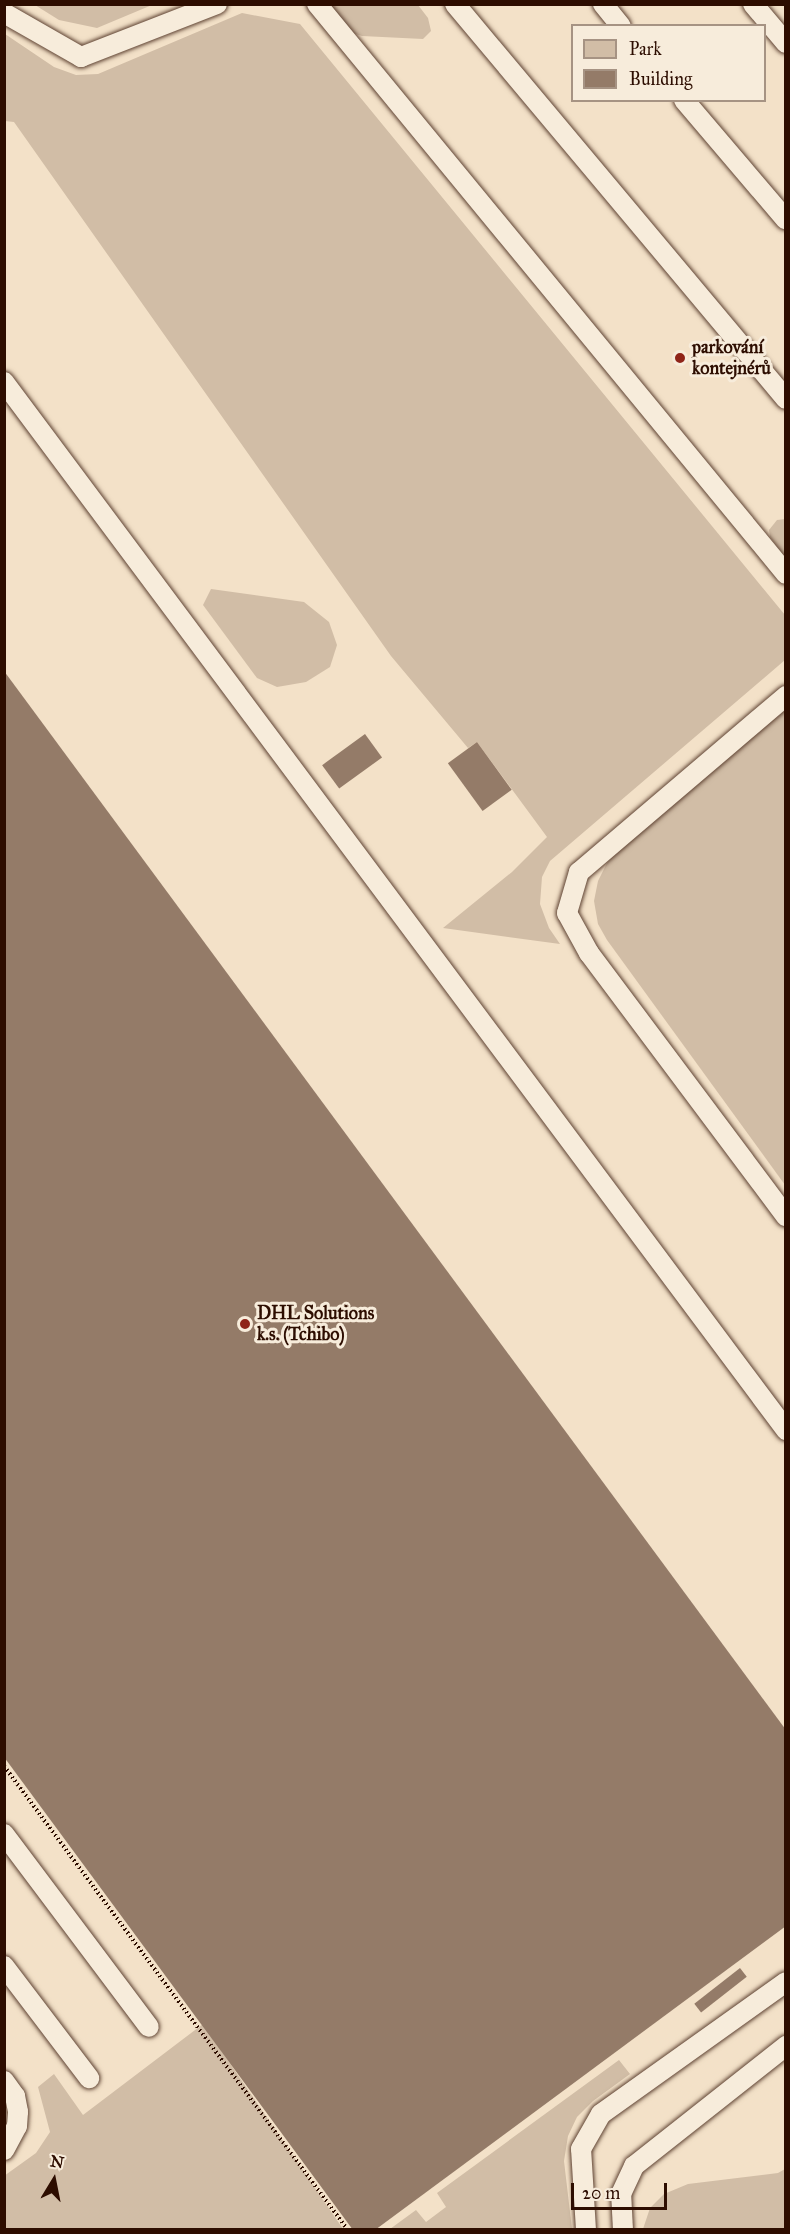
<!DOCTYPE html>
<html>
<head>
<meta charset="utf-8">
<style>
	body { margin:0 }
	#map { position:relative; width:790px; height:2234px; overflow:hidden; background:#f3e1c8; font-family:"IM FELL Great Primer",serif }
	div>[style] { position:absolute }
	.green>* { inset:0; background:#d1bda6 }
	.building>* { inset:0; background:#947b68; transform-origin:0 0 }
	.path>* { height:4px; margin-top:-2px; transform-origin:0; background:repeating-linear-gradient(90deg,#2d0d00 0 1.5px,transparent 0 4.5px) }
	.roads { filter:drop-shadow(0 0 2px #5e4232) drop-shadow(0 0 2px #5e4232) }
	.lane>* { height:20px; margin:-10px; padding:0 10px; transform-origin:10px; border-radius:10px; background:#f7ecdb }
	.dots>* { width:16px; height:16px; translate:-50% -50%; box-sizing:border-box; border:3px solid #f7ecdb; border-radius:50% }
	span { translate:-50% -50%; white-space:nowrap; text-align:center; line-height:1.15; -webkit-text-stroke:6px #f7ecdb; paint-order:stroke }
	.poi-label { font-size:18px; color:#2d0d00; font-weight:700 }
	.left { translate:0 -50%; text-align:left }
	.frame { position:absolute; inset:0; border:6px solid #2d0d00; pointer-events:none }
	.legend { position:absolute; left:571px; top:24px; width:195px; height:78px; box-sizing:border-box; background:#f7ecdb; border:2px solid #a69383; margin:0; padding:8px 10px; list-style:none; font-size:18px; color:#2d0d00 }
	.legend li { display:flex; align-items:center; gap:12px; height:30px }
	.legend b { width:30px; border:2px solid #a69383 }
	.north { position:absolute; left:24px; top:2150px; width:60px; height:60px; -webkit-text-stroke:4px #f7ecdb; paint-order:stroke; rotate:10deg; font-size:16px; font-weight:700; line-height:24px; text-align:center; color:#2d0d00 }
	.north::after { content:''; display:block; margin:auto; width:21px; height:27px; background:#2d0d00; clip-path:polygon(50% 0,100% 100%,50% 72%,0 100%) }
	.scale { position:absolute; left:571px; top:2183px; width:96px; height:27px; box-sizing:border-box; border:3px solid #2d0d00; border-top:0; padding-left:8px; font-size:18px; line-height:21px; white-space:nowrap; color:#2d0d00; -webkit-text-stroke:4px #f7ecdb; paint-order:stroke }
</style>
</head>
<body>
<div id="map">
	<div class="green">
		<i style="clip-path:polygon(35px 5px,152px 5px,97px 28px,59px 20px)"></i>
		<i style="clip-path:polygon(324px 5px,418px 5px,428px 18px,431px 31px,423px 39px,362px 36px,346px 31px)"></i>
		<i style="clip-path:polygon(242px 13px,300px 24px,785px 615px,785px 660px,550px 861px,542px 877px,540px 904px,549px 928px,560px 944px,443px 928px,512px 872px,547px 837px,477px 742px,468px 748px,391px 656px,14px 122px,5px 121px,5px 34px,54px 67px,76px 75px,98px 74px)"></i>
		<i style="clip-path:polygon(785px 519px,785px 558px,770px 537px,769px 530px,777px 520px)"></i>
		<i style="clip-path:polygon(211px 589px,304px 602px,329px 622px,337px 645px,330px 667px,306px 682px,277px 687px,257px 678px,203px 605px)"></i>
		<i style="clip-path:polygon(785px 705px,785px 1185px,607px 940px,598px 924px,594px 901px,598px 881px,607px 863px,624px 842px)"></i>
		<i style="clip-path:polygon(203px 2024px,343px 2229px,5px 2229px,4px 2176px,36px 2153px,50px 2132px,38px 2087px,54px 2074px,83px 2115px)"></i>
		<i style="clip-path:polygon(619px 2060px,630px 2074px,593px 2101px,577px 2117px,568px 2136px,564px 2161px,572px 2229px,390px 2229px,416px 2210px,426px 2222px,446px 2207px,437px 2193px)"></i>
		<i style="clip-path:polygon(785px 2169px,785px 2229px,643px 2229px,650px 2208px,664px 2194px,688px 2184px,778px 2173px)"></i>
	</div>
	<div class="building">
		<i style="clip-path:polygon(4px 671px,786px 1730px,786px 1926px,375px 2230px,353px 2230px,4px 1757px)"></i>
		<i style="left:365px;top:734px;width:29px;height:53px;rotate:54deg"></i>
		<i style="left:477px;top:742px;width:59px;height:36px;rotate:54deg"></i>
		<i style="left:740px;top:1968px;width:11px;height:58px;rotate:52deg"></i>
	</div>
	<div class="path">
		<i style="left:4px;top:1766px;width:578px;rotate:53.45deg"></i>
	</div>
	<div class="roads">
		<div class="lane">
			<i style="left:317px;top:4px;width:738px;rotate:50.55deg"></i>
			<i style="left:455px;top:4px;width:515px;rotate:50.04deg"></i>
			<i style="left:603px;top:4px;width:28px;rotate:51deg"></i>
			<i style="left:753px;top:4px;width:51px;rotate:49.8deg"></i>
			<i style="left:4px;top:13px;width:89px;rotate:29.7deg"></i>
			<i style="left:81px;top:57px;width:146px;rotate:-21.3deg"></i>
			<i style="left:684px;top:100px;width:157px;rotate:49.6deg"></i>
			<i style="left:4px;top:382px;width:1308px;rotate:53.27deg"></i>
			<i style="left:786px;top:696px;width:272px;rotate:139.6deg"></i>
			<i style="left:579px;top:872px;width:43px;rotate:106.3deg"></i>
			<i style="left:567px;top:913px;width:46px;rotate:61.2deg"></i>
			<i style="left:589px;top:953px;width:329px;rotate:53.2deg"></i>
			<i style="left:4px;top:1834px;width:241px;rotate:53.1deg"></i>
			<i style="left:4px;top:1966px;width:141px;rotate:52.8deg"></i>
			<i style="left:4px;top:2081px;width:19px;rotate:54deg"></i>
			<i style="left:15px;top:2096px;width:16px;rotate:79deg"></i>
			<i style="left:18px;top:2112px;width:14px;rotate:94deg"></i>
			<i style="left:17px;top:2126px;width:27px;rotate:118deg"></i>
			<i style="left:586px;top:2230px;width:81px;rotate:-93.5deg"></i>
			<i style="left:581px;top:2149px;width:40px;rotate:-60.3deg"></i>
			<i style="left:601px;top:2114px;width:227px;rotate:-35.5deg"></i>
			<i style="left:623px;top:2230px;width:36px;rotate:-93deg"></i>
			<i style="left:621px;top:2194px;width:31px;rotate:-65deg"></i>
			<i style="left:634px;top:2166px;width:194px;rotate:-38.3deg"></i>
		</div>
	</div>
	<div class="dots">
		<i style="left:680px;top:358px;background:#8f2418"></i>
		<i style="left:245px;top:1324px;background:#8f2418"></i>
	</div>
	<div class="poi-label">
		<span class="left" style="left:692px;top:358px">parkování<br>kontejnérů</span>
		<span class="left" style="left:257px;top:1324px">DHL Solutions<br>k.s. (Tchibo)</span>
	</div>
	<div class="frame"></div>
	<ul class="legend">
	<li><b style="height:16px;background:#d1bda6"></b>Park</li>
	<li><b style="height:16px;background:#947b68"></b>Building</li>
	</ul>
	<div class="north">N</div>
	<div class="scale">20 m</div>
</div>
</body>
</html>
